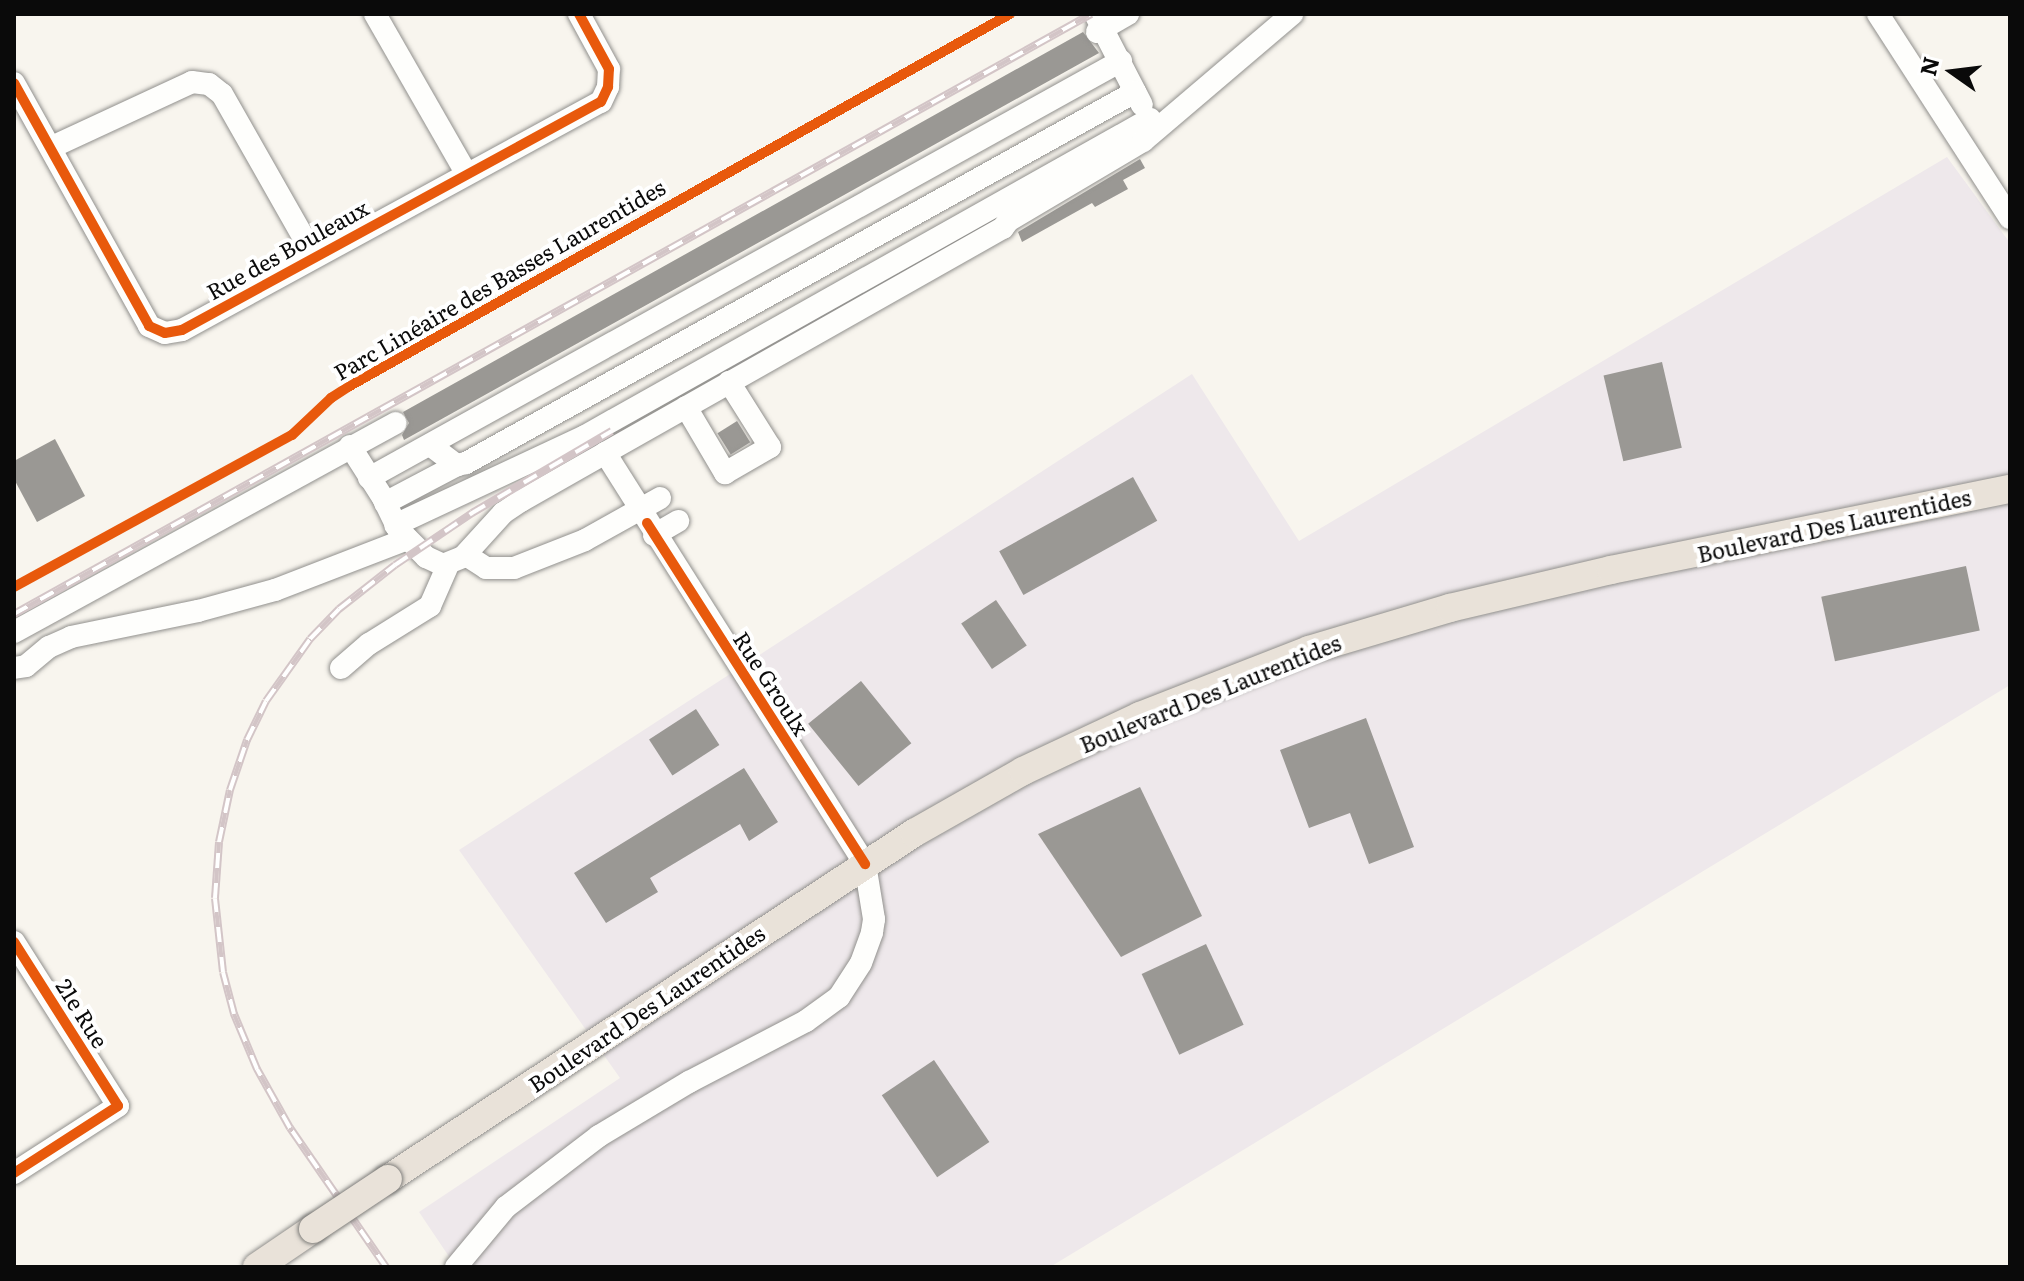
<!DOCTYPE html>
<html>
<head>
<meta charset="utf-8">
<style>
	body { margin:0 }
	#map { position:relative; width:2024px; height:1281px; overflow:hidden; background:#f8f5ee; font-family:Literata,serif }
	div>[style] { position:absolute }
	.industrial>* { inset:0; background:#eee8eb }
	.building>* { inset:0; background:#9a9894; transform-origin:0 0 }
	.roads { filter:drop-shadow(0 0 2px #91908d) drop-shadow(0 0 2px #91908d) }
	.minor>* { height:22px; margin:-11px; padding:0 11px; transform-origin:11px; border-radius:11px; background:#fefefc }
	.major>* { height:28px; margin:-14px; padding:0 14px; transform-origin:14px; border-radius:14px; background:#e9e2d9 }
	.rail>* { height:8px; margin-top:-4px; transform-origin:0; background:repeating-linear-gradient(90deg,#fff 0 15px,#d3c5c7 0 30px); box-sizing:border-box; border-block:2px solid #d3c5c7 }
	.bridges { filter:drop-shadow(0 0 2px #7e7d7a) drop-shadow(0 0 2px #7e7d7a) }
	.major-bridge>* { height:28px; margin:-14px; padding:0 14px; transform-origin:14px; border-radius:14px; background:#e9e2d9 }
	.cycleway>* { height:10px; margin:-5px; padding:0 5px; transform-origin:5px; border-radius:5px; background:#e8590c }
	span { translate:-50% -50%; white-space:nowrap; text-align:center; line-height:1.15; -webkit-text-stroke:8px #fff; paint-order:stroke }
	.street-label { font-size:22px; color:#0a0a0a }
	.frame { position:absolute; inset:0; border:16px solid #0a0a0a; pointer-events:none }
	.north { position:absolute; left:1912px; top:32px; width:80px; height:80px; -webkit-text-stroke:6px #fff; paint-order:stroke; rotate:284deg; font-size:22px; font-weight:700; line-height:32px; text-align:center; color:#0a0a0a }
	.north::after { content:''; display:block; margin:auto; width:28px; height:36px; background:#0a0a0a; clip-path:polygon(50% 0,100% 100%,50% 72%,0 100%) }
</style>
</head>
<body>
<div id="map">
	<div class="industrial">
		<i style="clip-path:polygon(1947px 157px,2010px 243px,2010px 685px,1050px 1267px,456px 1267px,419px 1212px,620px 1078px,459px 850px,1192px 374px,1299px 541px)"></i>
	</div>
	<div class="building">
		<i style="clip-path:polygon(1083px 32px,1099px 53px,404px 440px,402px 435px,409px 423px,403px 412px)"></i>
		<i style="clip-path:polygon(1140px 159px,1145px 168px,1123px 180px,1128px 189px,1095px 207px,1092px 203px,1022px 242px,1018px 232px)"></i>
		<i style="left:1662px;top:362px;width:88px;height:60px;rotate:77deg"></i>
		<i style="left:737px;top:421px;width:25px;height:23px;rotate:58deg"></i>
		<i style="clip-path:polygon(55px 439px,85px 496px,37px 522px,14px 479px,14px 461px)"></i>
		<i style="left:1133px;top:477px;width:50px;height:153px;rotate:61deg"></i>
		<i style="left:1966px;top:566px;width:66px;height:148px;rotate:78deg"></i>
		<i style="left:996px;top:600px;width:55px;height:42px;rotate:56deg"></i>
		<i style="left:861px;top:681px;width:80px;height:68px;rotate:51deg"></i>
		<i style="left:696px;top:709px;width:43px;height:56px;rotate:57deg"></i>
		<i style="clip-path:polygon(1366px 718px,1414px 847px,1369px 864px,1350px 813px,1309px 828px,1280px 750px)"></i>
		<i style="clip-path:polygon(744px 768px,778px 822px,749px 841px,740px 824px,650px 878px,658px 892px,606px 923px,574px 873px)"></i>
		<i style="clip-path:polygon(1140px 787px,1202px 916px,1121px 957px,1038px 834px)"></i>
		<i style="left:1206px;top:944px;width:89px;height:71px;rotate:65deg"></i>
		<i style="left:934px;top:1060px;width:99px;height:63px;rotate:56deg"></i>
	</div>
	<div class="roads">
		<div class="minor">
			<i style="left:375px;top:14px;width:183px;rotate:60.2deg"></i>
			<i style="left:1095px;top:14px;width:102px;rotate:62.7deg"></i>
			<i style="left:1878px;top:14px;width:243px;rotate:57.1deg"></i>
			<i style="left:1097px;top:32px;width:36px;rotate:-30deg"></i>
			<i style="left:14px;top:83px;width:278px;rotate:60.9deg"></i>
			<i style="left:149px;top:326px;width:17px;rotate:24deg"></i>
			<i style="left:165px;top:333px;width:17px;rotate:-10deg"></i>
			<i style="left:182px;top:330px;width:477px;rotate:-28.6deg"></i>
			<i style="left:601px;top:102px;width:17px;rotate:-65deg"></i>
			<i style="left:608px;top:87px;width:18px;rotate:-87deg"></i>
			<i style="left:609px;top:69px;width:63px;rotate:-118.6deg"></i>
			<i style="left:52px;top:147px;width:154px;rotate:-24.9deg"></i>
			<i style="left:192px;top:82px;width:17px;rotate:7deg"></i>
			<i style="left:209px;top:84px;width:16px;rotate:38deg"></i>
			<i style="left:222px;top:94px;width:186px;rotate:60.4deg"></i>
			<i style="left:686px;top:407px;width:77px;rotate:59.4deg"></i>
			<i style="left:725px;top:473px;width:52px;rotate:-30deg"></i>
			<i style="left:770px;top:447px;width:77px;rotate:-122.2deg"></i>
			<i style="left:430px;top:445px;width:34px;rotate:37deg"></i>
			<i style="left:457px;top:465px;width:9px;rotate:-13deg"></i>
			<i style="left:466px;top:463px;width:765px;rotate:-29.01deg"></i>
			<i style="left:350px;top:446px;width:62px;rotate:57.6deg"></i>
			<i style="left:383px;top:498px;width:34px;rotate:64deg"></i>
			<i style="left:398px;top:529px;width:40px;rotate:45deg"></i>
			<i style="left:426px;top:557px;width:19px;rotate:25deg"></i>
			<i style="left:443px;top:565px;width:22px;rotate:-22deg"></i>
			<i style="left:463px;top:557px;width:59px;rotate:-47.7deg"></i>
			<i style="left:503px;top:513px;width:22px;rotate:-34deg"></i>
			<i style="left:521px;top:501px;width:97px;rotate:-29.7deg"></i>
			<i style="left:369px;top:478px;width:860px;rotate:-29.01deg"></i>
			<i style="left:385px;top:503px;width:81px;rotate:-27.8deg"></i>
			<i style="left:395px;top:525px;width:210px;rotate:-25.1deg"></i>
			<i style="left:585px;top:436px;width:648px;rotate:-29.3deg"></i>
			<i style="left:654px;top:535px;width:28px;rotate:-30deg"></i>
			<i style="left:466px;top:555px;width:24px;rotate:33deg"></i>
			<i style="left:486px;top:568px;width:28px"></i>
			<i style="left:514px;top:568px;width:76px;rotate:-21.5deg"></i>
			<i style="left:585px;top:540px;width:86px;rotate:-29.2deg"></i>
			<i style="left:14px;top:632px;width:435px;rotate:-28.7deg"></i>
			<i style="left:14px;top:668px;width:12px;rotate:-9deg"></i>
			<i style="left:26px;top:666px;width:30px;rotate:-40deg"></i>
			<i style="left:49px;top:647px;width:24px;rotate:-24deg"></i>
			<i style="left:71px;top:637px;width:130px;rotate:-11.6deg"></i>
			<i style="left:198px;top:611px;width:80px;rotate:-15.3deg"></i>
			<i style="left:275px;top:590px;width:142px;rotate:-21.1deg"></i>
			<i style="left:341px;top:668px;width:37px;rotate:-41deg"></i>
			<i style="left:369px;top:644px;width:72px;rotate:-31.9deg"></i>
			<i style="left:430px;top:606px;width:45px;rotate:-66.3deg"></i>
			<i style="left:14px;top:942px;width:194px;rotate:57.6deg"></i>
			<i style="left:118px;top:1106px;width:124px;rotate:147.2deg"></i>
			<i style="left:456px;top:1267px;width:78px;rotate:-50.2deg"></i>
			<i style="left:506px;top:1207px;width:117px;rotate:-37.4deg"></i>
			<i style="left:599px;top:1136px;width:105px;rotate:-31deg"></i>
			<i style="left:689px;top:1082px;width:132px;rotate:-27.5deg"></i>
			<i style="left:806px;top:1021px;width:41px;rotate:-36deg"></i>
			<i style="left:839px;top:997px;width:40px;rotate:-57.1deg"></i>
			<i style="left:861px;top:963px;width:33px;rotate:-70deg"></i>
			<i style="left:872px;top:932px;width:13px;rotate:-81deg"></i>
			<i style="left:874px;top:919px;width:56px;rotate:-99.3deg"></i>
			<i style="left:865px;top:864px;width:486px;rotate:-122.3deg"></i>
			<i style="left:605px;top:453px;width:457px;rotate:-29.5deg"></i>
			<i style="left:1003px;top:228px;width:9px;rotate:-54deg"></i>
			<i style="left:1008px;top:221px;width:157px;rotate:-30.7deg"></i>
			<i style="left:1143px;top:141px;width:196px;rotate:-40.4deg"></i>
		</div>
		<div class="major">
			<i style="left:388px;top:1179px;width:630px;rotate:-33.34deg"></i>
			<i style="left:914px;top:833px;width:125px;rotate:-29.6deg"></i>
			<i style="left:1023px;top:771px;width:129px;rotate:-25.2deg"></i>
			<i style="left:1140px;top:716px;width:181px;rotate:-21.3deg"></i>
			<i style="left:1309px;top:650px;width:147px;rotate:-16.6deg"></i>
			<i style="left:1450px;top:608px;width:165px;rotate:-13.3deg"></i>
			<i style="left:1611px;top:570px;width:407px;rotate:-11.5deg"></i>
			<i style="left:257px;top:1267px;width:68px;rotate:-34.2deg"></i>
		</div>
	</div>
	<div class="rail">
		<i style="left:14px;top:614px;width:1233px;rotate:-29.12deg"></i>
		<i style="left:386px;top:1267px;width:169px;rotate:-124.6deg"></i>
		<i style="left:290px;top:1128px;width:68px;rotate:-119.2deg"></i>
		<i style="left:257px;top:1069px;width:60px;rotate:-112.7deg"></i>
		<i style="left:234px;top:1014px;width:43px;rotate:-104.7deg"></i>
		<i style="left:223px;top:972px;width:74px;rotate:-96.2deg"></i>
		<i style="left:215px;top:898px;width:56px;rotate:-85.9deg"></i>
		<i style="left:219px;top:842px;width:53px;rotate:-78.1deg"></i>
		<i style="left:230px;top:790px;width:53px;rotate:-71.2deg"></i>
		<i style="left:247px;top:740px;width:43px;rotate:-64deg"></i>
		<i style="left:266px;top:701px;width:76px;rotate:-54.6deg"></i>
		<i style="left:310px;top:639px;width:42px;rotate:-46deg"></i>
		<i style="left:339px;top:609px;width:71px;rotate:-38.2deg"></i>
		<i style="left:395px;top:565px;width:93px;rotate:-34deg"></i>
		<i style="left:472px;top:513px;width:162px;rotate:-30.4deg"></i>
	</div>
	<div class="bridges">
		<div class="major-bridge">
			<i style="left:313px;top:1229px;width:90px;rotate:-33.7deg"></i>
		</div>
	</div>
	<div class="cycleway">
		<i style="left:14px;top:83px;width:278px;rotate:60.9deg"></i>
		<i style="left:149px;top:326px;width:17px;rotate:24deg"></i>
		<i style="left:165px;top:333px;width:17px;rotate:-10deg"></i>
		<i style="left:182px;top:330px;width:477px;rotate:-28.6deg"></i>
		<i style="left:601px;top:102px;width:17px;rotate:-65deg"></i>
		<i style="left:608px;top:87px;width:18px;rotate:-87deg"></i>
		<i style="left:609px;top:69px;width:63px;rotate:-118.6deg"></i>
		<i style="left:647px;top:523px;width:405px;rotate:57.4deg"></i>
		<i style="left:14px;top:587px;width:317px;rotate:-28.7deg"></i>
		<i style="left:292px;top:435px;width:54px;rotate:-43.5deg"></i>
		<i style="left:331px;top:398px;width:20px;rotate:-33deg"></i>
		<i style="left:348px;top:387px;width:760px;rotate:-29.4deg"></i>
		<i style="left:14px;top:942px;width:194px;rotate:57.6deg"></i>
		<i style="left:118px;top:1106px;width:124px;rotate:147.2deg"></i>
	</div>
	<div class="street-label">
		<span style="left:287px;top:249px;rotate:-29deg">Rue des Bouleaux</span>
		<span style="left:499px;top:279px;rotate:-30deg">Parc Linéaire des Basses Laurentides</span>
		<span style="left:1834px;top:525px;rotate:-12deg">Boulevard Des Laurentides</span>
		<span style="left:772px;top:683px;rotate:57deg">Rue Groulx</span>
		<span style="left:1210px;top:693px;rotate:-22deg">Boulevard Des Laurentides</span>
		<span style="left:646px;top:1008px;rotate:-34deg">Boulevard Des Laurentides</span>
		<span style="left:83px;top:1013px;rotate:58deg">21e Rue</span>
	</div>
	<div class="frame"></div>
	<div class="north">N</div>
</div>
</body>
</html>
